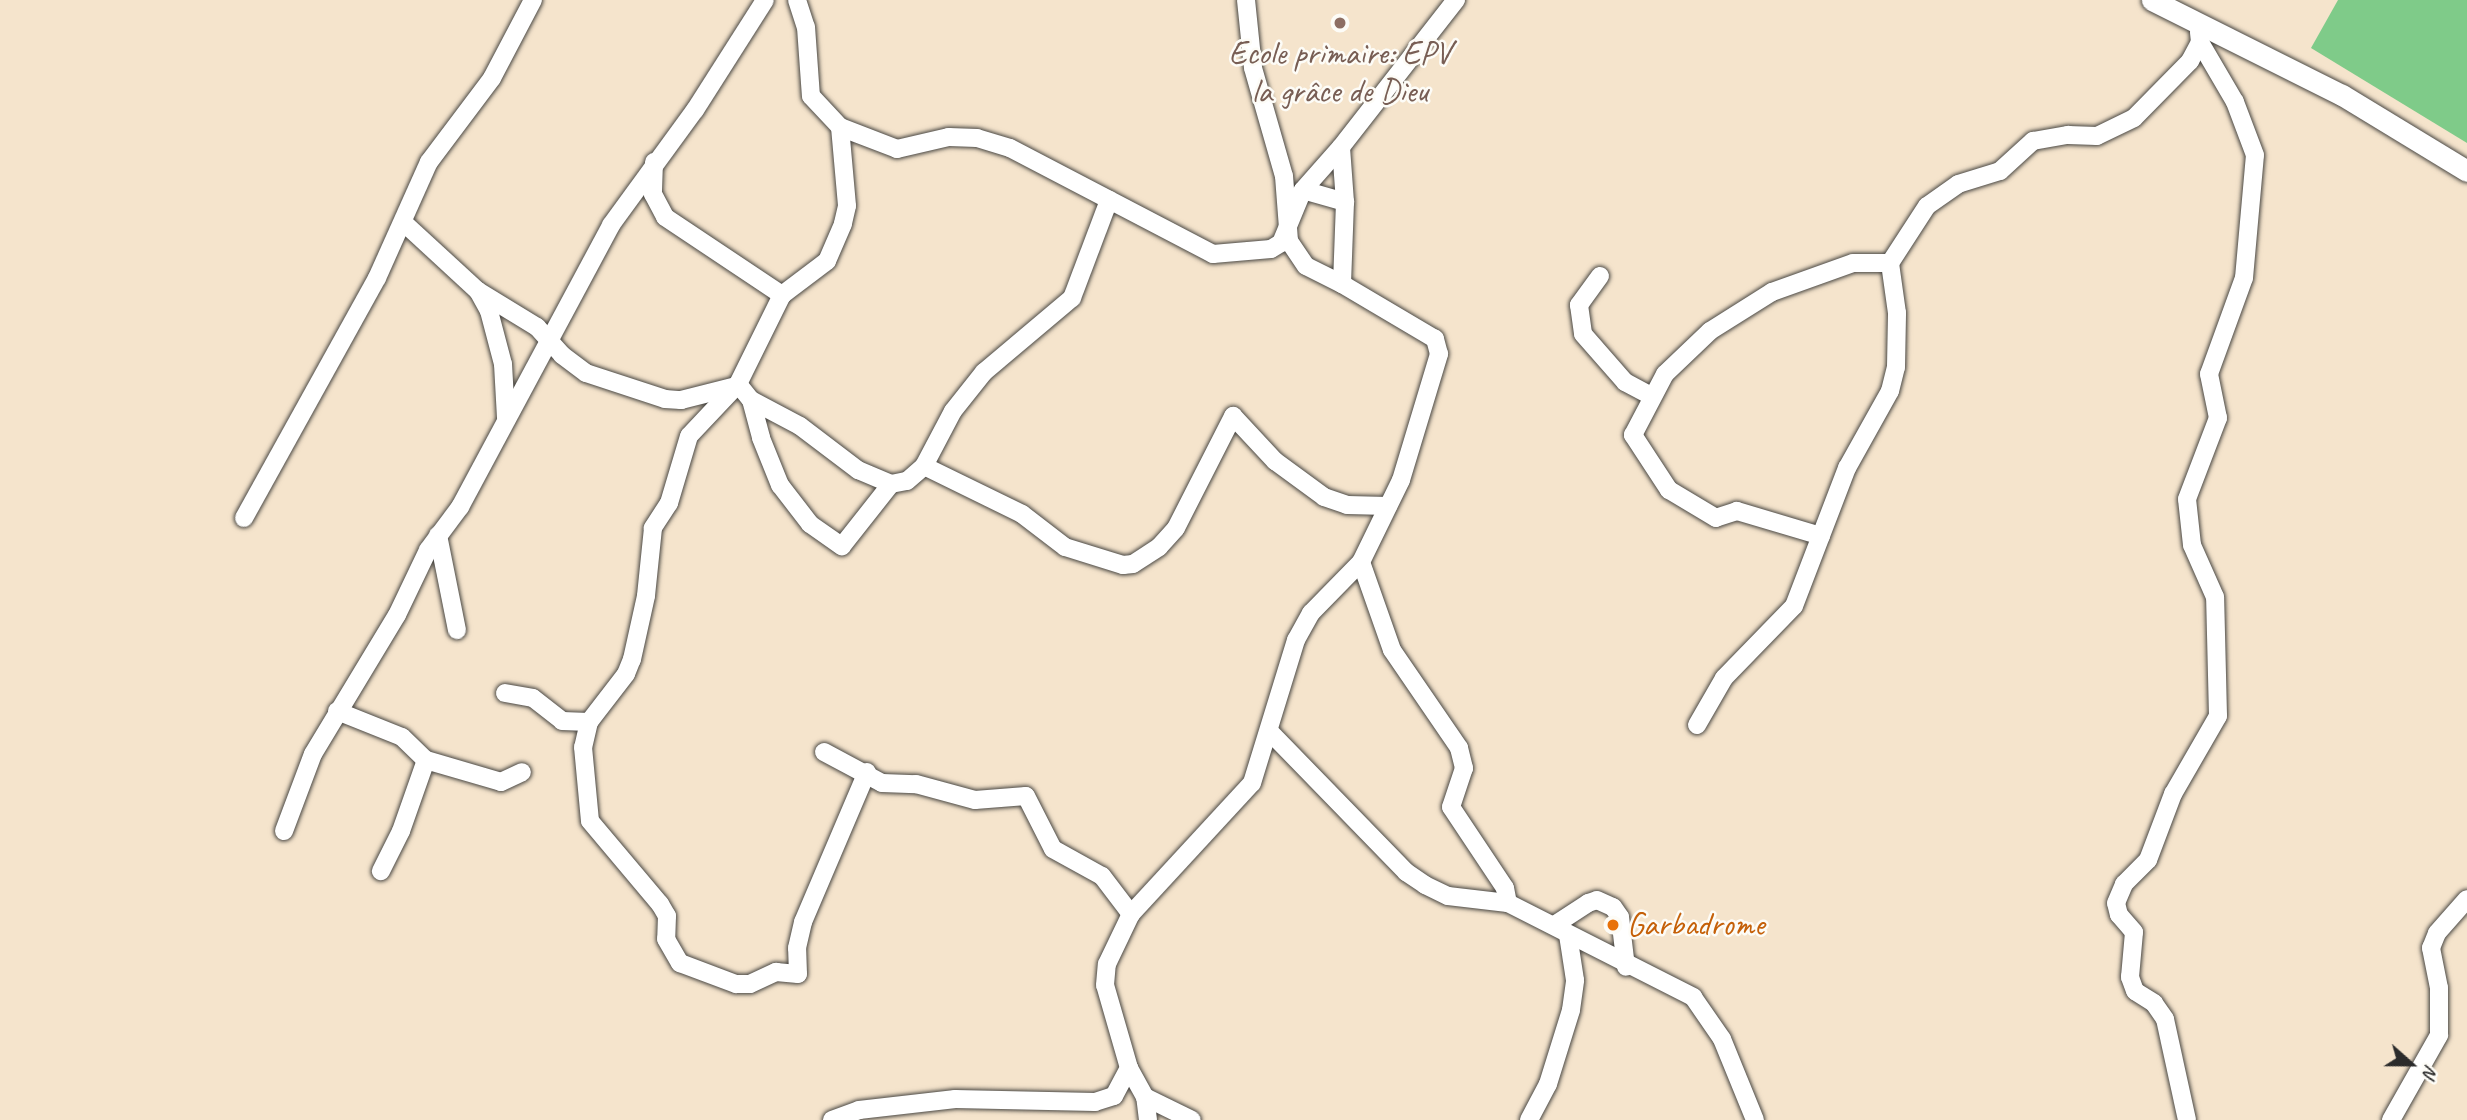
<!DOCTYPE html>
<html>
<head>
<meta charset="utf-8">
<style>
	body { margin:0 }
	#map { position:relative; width:2467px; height:1120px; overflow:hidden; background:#f5e4cc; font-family:Caveat,sans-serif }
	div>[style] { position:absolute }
	.green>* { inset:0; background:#7fcb89 }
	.roads { filter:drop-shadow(0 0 2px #494743) drop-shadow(0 0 2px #494743) }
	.minor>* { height:18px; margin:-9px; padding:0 9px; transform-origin:9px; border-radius:9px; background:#fff }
	.tertiary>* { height:21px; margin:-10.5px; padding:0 10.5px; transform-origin:10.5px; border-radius:10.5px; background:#fff }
	.dots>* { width:19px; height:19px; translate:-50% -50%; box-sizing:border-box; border:4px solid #fdfcf7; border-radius:50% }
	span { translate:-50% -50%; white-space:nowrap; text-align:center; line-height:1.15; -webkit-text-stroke:5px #fdfcf7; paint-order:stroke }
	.education-label { font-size:33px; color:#785e54 }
	.food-label { font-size:33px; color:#c56008 }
	.left { translate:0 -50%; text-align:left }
	.north { position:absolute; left:2376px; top:1029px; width:70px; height:70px; -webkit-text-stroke:5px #fdfcf7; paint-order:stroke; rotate:111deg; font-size:19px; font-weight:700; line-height:28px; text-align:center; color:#2b2b2b }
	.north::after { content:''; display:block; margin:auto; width:24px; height:32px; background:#2b2b2b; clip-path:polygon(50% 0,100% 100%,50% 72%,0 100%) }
</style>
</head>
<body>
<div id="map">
	<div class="green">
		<i style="clip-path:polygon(2338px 0,2467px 0,2467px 143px,2311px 48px)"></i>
	</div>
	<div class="roads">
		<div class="minor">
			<i style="left:797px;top:0;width:28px;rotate:72deg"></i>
			<i style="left:806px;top:27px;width:69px;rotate:85.9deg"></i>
			<i style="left:811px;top:96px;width:42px;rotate:46.9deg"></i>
			<i style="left:840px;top:127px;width:61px;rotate:21.1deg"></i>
			<i style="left:897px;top:149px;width:53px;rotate:-13deg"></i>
			<i style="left:949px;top:137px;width:28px;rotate:2deg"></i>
			<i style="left:977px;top:138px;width:34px;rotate:17deg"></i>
			<i style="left:1010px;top:148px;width:229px;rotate:27.6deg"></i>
			<i style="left:1213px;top:254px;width:58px;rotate:-4.9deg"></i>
			<i style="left:1271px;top:249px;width:12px;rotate:-31deg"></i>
			<i style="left:1281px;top:243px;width:57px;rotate:-67.5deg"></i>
			<i style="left:1303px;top:190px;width:57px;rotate:-48.5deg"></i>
			<i style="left:1246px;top:0;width:68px;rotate:84.1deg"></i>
			<i style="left:1253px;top:68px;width:112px;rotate:74deg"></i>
			<i style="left:1284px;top:176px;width:65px;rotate:85.6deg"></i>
			<i style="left:1289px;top:241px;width:30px;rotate:56deg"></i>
			<i style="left:1306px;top:266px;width:40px;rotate:26.6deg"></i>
			<i style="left:840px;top:127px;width:79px;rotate:84.9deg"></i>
			<i style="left:847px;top:206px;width:18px;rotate:103deg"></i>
			<i style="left:843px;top:224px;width:40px;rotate:113.4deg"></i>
			<i style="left:827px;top:261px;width:56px;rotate:142.9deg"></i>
			<i style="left:782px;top:295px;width:99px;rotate:116.3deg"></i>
			<i style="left:738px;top:384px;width:21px;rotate:51deg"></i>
			<i style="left:751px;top:400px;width:39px;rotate:75deg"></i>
			<i style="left:761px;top:438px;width:51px;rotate:68deg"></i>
			<i style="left:780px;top:485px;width:49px;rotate:52.4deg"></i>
			<i style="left:810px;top:524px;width:39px;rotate:35deg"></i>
			<i style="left:842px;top:546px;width:79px;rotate:-51.7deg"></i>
			<i style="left:891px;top:484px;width:16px;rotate:-11deg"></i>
			<i style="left:907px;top:481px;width:23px;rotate:-41deg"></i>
			<i style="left:924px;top:466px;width:62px;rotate:-62.2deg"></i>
			<i style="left:953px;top:411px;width:50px;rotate:-51.5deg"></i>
			<i style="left:984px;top:372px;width:115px;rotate:-40.1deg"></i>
			<i style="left:1072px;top:298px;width:105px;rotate:-69.3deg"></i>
			<i style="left:654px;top:162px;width:32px;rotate:92deg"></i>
			<i style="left:653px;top:194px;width:26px;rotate:62deg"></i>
			<i style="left:665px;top:217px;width:141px;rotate:33.7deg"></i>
			<i style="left:1303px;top:190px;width:44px;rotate:15.9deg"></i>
			<i style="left:403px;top:222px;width:102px;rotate:42.6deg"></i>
			<i style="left:478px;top:291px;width:23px;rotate:61deg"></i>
			<i style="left:489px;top:311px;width:55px;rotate:75.2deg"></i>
			<i style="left:503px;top:364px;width:54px;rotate:86.8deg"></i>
			<i style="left:1600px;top:276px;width:36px;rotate:126deg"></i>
			<i style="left:1579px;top:305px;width:29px;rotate:82deg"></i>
			<i style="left:1583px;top:334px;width:64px;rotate:48.8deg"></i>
			<i style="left:1625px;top:382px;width:30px;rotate:28deg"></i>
			<i style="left:478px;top:291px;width:69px;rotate:31.4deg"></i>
			<i style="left:537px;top:327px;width:38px;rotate:48deg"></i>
			<i style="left:562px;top:355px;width:30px;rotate:37deg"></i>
			<i style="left:586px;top:373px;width:83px;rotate:18.2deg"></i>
			<i style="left:665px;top:399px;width:16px;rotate:4deg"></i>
			<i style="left:681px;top:400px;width:53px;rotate:-14.3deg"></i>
			<i style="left:738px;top:384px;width:71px;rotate:133.3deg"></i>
			<i style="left:689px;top:436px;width:70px;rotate:106.6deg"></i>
			<i style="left:669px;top:503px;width:30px;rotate:123deg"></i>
			<i style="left:653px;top:528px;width:68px;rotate:95.9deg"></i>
			<i style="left:646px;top:596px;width:65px;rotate:102.5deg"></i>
			<i style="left:632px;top:659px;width:16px;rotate:112deg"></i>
			<i style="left:626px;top:674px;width:61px;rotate:127.6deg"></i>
			<i style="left:589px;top:722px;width:26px;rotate:103deg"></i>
			<i style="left:583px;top:747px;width:74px;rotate:84.6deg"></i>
			<i style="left:590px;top:821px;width:109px;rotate:49.9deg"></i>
			<i style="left:660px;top:904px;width:14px;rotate:60deg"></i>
			<i style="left:667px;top:916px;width:23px;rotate:92deg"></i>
			<i style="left:666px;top:939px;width:28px;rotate:60deg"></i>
			<i style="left:680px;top:963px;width:60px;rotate:20.6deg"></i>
			<i style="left:736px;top:984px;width:14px"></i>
			<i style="left:750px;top:984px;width:29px;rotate:-25deg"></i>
			<i style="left:776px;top:972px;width:22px;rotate:5deg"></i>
			<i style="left:798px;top:974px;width:26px;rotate:-92deg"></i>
			<i style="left:797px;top:948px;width:27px;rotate:-77deg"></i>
			<i style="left:803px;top:922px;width:163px;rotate:-66.9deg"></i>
			<i style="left:751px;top:400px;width:55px;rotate:28deg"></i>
			<i style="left:800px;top:426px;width:73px;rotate:37.2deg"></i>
			<i style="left:858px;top:470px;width:36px;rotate:23deg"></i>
			<i style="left:924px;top:466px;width:109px;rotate:26.1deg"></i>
			<i style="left:1022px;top:514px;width:54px;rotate:37.5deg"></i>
			<i style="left:1065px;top:547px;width:61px;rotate:17.2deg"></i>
			<i style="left:1123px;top:565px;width:10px;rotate:-6deg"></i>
			<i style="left:1133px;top:564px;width:31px;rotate:-33deg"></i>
			<i style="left:1159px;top:547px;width:25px;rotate:-48deg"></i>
			<i style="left:1176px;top:528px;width:126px;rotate:-63deg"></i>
			<i style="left:1233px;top:416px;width:62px;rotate:47deg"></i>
			<i style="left:1275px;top:461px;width:61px;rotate:36.3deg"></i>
			<i style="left:1324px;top:497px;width:24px;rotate:19deg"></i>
			<i style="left:1347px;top:505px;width:41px;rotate:1.4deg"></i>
			<i style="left:244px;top:518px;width:274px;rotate:-61deg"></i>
			<i style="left:377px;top:278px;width:127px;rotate:-65.9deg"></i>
			<i style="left:429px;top:162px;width:105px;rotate:-53.1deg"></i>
			<i style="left:492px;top:78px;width:88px;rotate:-62.3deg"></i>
			<i style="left:438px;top:535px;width:97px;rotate:78.7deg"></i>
			<i style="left:1821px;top:536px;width:88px;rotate:-163.4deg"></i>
			<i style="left:1737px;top:511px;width:22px;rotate:162deg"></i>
			<i style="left:1716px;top:518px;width:55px;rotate:-149.2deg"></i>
			<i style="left:1669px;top:490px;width:66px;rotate:-123.2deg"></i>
			<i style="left:1633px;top:435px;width:69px;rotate:-62.3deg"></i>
			<i style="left:1665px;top:374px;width:62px;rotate:-43.7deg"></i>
			<i style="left:1710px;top:331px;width:73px;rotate:-32.2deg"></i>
			<i style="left:1772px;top:292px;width:86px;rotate:-19.7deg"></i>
			<i style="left:1853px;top:263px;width:37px"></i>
			<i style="left:1890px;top:263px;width:68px;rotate:-57deg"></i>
			<i style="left:1927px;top:206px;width:38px;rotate:-35deg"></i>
			<i style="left:1958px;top:184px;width:44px;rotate:-17.2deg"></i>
			<i style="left:2000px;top:171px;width:45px;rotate:-42.3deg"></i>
			<i style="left:2033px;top:141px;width:36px;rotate:-10deg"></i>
			<i style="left:2068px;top:135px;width:29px;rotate:2deg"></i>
			<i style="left:2097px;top:136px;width:41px;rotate:-25.9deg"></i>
			<i style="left:2134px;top:118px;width:80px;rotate:-45.5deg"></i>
			<i style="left:2190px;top:61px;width:21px;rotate:-62deg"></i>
			<i style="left:2200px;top:42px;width:10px;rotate:-96deg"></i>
			<i style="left:1361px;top:562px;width:93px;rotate:70.6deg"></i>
			<i style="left:1392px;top:650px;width:119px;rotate:55.6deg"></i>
			<i style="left:1459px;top:748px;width:21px;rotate:76deg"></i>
			<i style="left:1464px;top:768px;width:41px;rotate:108.4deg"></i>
			<i style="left:1451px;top:807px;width:97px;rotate:56.3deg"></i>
			<i style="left:1505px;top:888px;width:15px;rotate:79deg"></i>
			<i style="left:505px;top:693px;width:28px;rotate:10deg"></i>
			<i style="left:533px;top:698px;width:37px;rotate:38deg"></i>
			<i style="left:562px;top:721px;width:27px;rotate:2deg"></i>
			<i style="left:337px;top:711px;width:70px;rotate:21.8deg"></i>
			<i style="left:402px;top:737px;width:33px;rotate:44deg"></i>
			<i style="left:426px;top:760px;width:75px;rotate:109.4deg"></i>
			<i style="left:401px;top:831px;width:45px;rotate:116.6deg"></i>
			<i style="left:1697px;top:725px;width:54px;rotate:-60.1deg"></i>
			<i style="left:1724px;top:678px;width:100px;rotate:-45.8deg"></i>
			<i style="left:1794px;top:606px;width:148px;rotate:-69deg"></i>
			<i style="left:1847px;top:468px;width:88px;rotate:-60.8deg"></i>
			<i style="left:1890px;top:391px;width:25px;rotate:-76deg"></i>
			<i style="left:1896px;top:367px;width:54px;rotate:-88.9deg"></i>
			<i style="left:1897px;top:313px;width:50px;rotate:-98deg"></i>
			<i style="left:1269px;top:731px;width:197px;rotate:45.8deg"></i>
			<i style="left:1406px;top:872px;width:23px;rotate:34deg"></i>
			<i style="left:1425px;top:885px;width:25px;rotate:26deg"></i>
			<i style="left:1448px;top:896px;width:60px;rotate:6.7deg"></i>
			<i style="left:1508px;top:903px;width:208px;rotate:26.9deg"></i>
			<i style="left:1693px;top:997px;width:51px;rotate:55.4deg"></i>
			<i style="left:1722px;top:1039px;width:87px;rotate:67.8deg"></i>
			<i style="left:824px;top:752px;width:66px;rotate:28.1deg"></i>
			<i style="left:882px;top:783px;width:34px;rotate:2deg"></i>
			<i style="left:916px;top:784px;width:61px;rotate:15.2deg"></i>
			<i style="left:975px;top:800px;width:51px;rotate:-4.5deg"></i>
			<i style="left:1026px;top:796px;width:59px;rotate:63deg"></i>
			<i style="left:1053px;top:849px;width:56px;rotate:28.9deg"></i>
			<i style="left:1102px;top:876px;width:48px;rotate:52.7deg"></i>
			<i style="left:426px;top:760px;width:78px;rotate:16.3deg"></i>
			<i style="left:501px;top:782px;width:23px;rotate:-25deg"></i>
			<i style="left:284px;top:831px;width:82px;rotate:-69.4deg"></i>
			<i style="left:313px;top:754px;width:162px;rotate:-58.9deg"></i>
			<i style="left:397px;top:615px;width:72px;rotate:-64.5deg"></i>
			<i style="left:428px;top:550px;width:54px;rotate:-53.3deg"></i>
			<i style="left:460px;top:507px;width:320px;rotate:-61.8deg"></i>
			<i style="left:611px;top:225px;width:142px;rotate:-53.9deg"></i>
			<i style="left:695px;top:110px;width:130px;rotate:-57.5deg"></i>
			<i style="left:1556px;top:924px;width:38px;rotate:-33deg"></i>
			<i style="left:1588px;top:903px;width:9px;rotate:-18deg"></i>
			<i style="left:1597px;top:900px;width:17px;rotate:24deg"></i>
			<i style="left:1613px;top:907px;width:12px;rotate:55deg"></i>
			<i style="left:1620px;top:917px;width:50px;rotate:83.2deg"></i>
			<i style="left:1145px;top:1097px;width:52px;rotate:26.1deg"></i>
			<i style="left:832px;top:1120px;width:29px;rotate:-20deg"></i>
			<i style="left:859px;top:1110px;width:97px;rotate:-6.5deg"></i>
			<i style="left:955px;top:1099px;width:140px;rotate:1.2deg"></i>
			<i style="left:1095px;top:1102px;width:20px;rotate:-18deg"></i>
			<i style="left:1114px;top:1096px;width:32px;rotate:-62deg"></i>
			<i style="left:1148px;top:1120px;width:23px;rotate:-97deg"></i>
			<i style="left:1145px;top:1097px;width:33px;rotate:-119deg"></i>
			<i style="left:1129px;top:1068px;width:86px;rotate:-106.1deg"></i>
			<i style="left:1105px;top:985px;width:21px;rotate:-85deg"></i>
			<i style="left:1107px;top:964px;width:55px;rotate:-64.4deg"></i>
			<i style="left:1131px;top:914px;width:178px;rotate:-47.3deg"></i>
			<i style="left:1252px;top:783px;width:150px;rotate:-72.9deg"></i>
			<i style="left:1296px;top:640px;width:31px;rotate:-61deg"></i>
			<i style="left:1311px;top:613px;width:71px;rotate:-45.6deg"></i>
			<i style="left:1361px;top:562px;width:91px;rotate:-64deg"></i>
			<i style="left:1401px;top:480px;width:132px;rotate:-73.2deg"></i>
			<i style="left:1439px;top:354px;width:16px;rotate:-105deg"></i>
			<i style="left:1435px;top:339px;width:108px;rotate:-149.4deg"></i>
			<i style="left:1342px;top:284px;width:82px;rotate:-87.9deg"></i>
			<i style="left:1345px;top:202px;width:55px;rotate:-94.2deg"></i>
			<i style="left:1341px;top:147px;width:187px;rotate:-52deg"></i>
			<i style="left:1529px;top:1120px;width:41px;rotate:-62.2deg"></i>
			<i style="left:1548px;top:1084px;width:77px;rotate:-72.7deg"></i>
			<i style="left:1571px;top:1010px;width:30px;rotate:-82deg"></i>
			<i style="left:1575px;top:980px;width:46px;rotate:-98.8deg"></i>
			<i style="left:2187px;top:1120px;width:103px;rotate:-102.3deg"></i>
			<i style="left:2165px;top:1019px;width:19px;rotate:-125deg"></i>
			<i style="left:2154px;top:1003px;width:22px;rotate:-148deg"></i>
			<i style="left:2135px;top:991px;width:15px;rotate:-110deg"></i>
			<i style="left:2130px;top:977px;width:45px;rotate:-84.9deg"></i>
			<i style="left:2134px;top:932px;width:23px;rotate:-131deg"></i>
			<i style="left:2119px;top:915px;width:12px;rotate:-104deg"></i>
			<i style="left:2116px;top:903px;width:21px;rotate:-67deg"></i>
			<i style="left:2124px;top:884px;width:34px;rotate:-45deg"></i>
			<i style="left:2148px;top:860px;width:71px;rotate:-69.3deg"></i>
			<i style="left:2173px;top:794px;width:90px;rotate:-60deg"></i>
			<i style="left:2218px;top:716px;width:119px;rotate:-91.4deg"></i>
			<i style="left:2215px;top:597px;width:57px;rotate:-113.9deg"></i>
			<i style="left:2192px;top:545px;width:46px;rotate:-96.2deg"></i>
			<i style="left:2187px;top:499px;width:87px;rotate:-69.1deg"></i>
			<i style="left:2218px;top:418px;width:45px;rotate:-101.6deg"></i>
			<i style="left:2209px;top:374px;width:102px;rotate:-70deg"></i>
			<i style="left:2244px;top:278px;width:123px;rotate:-84.9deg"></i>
			<i style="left:2255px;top:155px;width:57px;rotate:-110.7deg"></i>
			<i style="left:2235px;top:102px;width:69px;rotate:-120.3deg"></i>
			<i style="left:2391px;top:1120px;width:98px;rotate:-60.5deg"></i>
			<i style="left:2439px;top:1035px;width:47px;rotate:-90deg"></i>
			<i style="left:2439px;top:988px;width:41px;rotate:-101.3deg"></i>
			<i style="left:2431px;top:948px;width:16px;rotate:-68deg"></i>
			<i style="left:2437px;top:933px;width:45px;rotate:-48.6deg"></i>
		</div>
		<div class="tertiary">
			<i style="left:2152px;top:0;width:212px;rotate:26.6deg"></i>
			<i style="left:2342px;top:95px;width:146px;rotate:31.3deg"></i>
		</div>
	</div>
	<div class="dots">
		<i style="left:1340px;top:23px;background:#8d6e63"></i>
		<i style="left:1613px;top:925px;background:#e8710a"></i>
	</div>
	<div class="education-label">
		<span style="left:1340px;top:73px">Ecole primaire: EPV<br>la grâce de Dieu</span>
	</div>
	<div class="food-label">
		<span class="left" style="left:1627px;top:925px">Garbadrome</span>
	</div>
	<div class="north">N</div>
</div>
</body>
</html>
